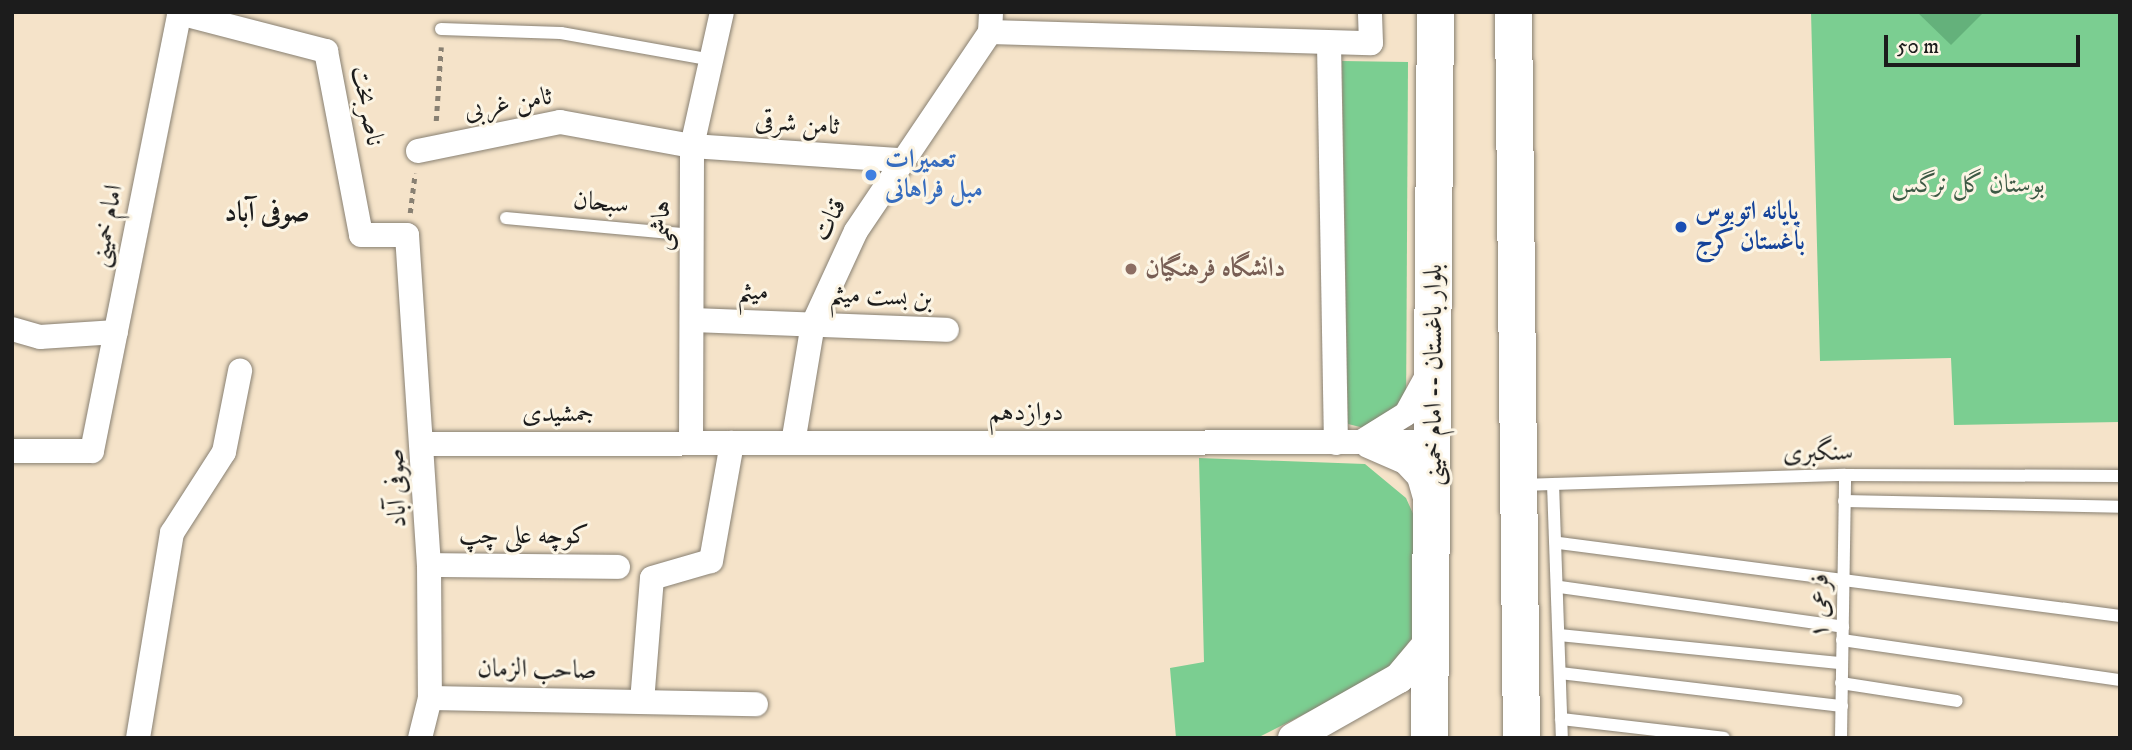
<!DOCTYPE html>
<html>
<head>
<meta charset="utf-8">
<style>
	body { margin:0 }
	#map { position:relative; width:2132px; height:750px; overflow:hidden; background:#f5e3c9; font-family:"IM FELL DW Pica",Amiri,serif }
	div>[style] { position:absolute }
	.green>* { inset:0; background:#7bce91 }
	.forest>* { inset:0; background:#64b17b }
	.path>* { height:4.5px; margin-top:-2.25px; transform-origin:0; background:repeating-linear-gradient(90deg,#888072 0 5px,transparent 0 10px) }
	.roads { filter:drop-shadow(0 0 2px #888072) drop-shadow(0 0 2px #888072) }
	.service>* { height:12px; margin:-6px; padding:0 6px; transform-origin:6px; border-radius:6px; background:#fff }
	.minor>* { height:24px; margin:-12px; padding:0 12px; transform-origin:12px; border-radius:12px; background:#fff }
	.tertiary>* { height:30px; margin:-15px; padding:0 15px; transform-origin:15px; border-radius:15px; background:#fff }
	.primary>* { height:37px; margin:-18.5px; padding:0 18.5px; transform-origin:18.5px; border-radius:18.5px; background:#fff }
	.dots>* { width:19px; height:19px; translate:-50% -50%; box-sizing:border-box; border:4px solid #fcf5e5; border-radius:50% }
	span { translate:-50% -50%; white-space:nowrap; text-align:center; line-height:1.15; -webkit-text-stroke:6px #fcf5e5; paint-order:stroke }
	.street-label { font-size:26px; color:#1c1c1c }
	.shop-label { font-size:26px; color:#366cbe; font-weight:700 }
	.left { translate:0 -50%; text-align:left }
	.park-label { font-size:26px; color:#3d5a45 }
	.transit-label { font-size:26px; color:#164399; font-weight:700 }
	.education-label { font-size:26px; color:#785e54; font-weight:700 }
	.neighbourhood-label { font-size:28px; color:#1c1c1c; font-weight:700 }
	.frame { position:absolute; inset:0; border:14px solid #1c1c1c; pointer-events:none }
	.scale { position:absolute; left:1884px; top:35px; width:196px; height:32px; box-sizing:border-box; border:4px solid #1c1c1c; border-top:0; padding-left:9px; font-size:21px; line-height:24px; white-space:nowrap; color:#1c1c1c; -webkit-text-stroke:5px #fcf5e5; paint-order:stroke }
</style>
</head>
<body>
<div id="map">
	<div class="green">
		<i style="clip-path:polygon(1811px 12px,2120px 12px,2120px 422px,1954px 425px,1951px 358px,1820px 361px)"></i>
		<i style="clip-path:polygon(1342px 61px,1408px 62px,1406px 414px,1364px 428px,1348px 424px)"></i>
		<i style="clip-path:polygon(1199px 458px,1365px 464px,1406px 498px,1419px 527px,1413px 637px,1385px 673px,1257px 738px,1176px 738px,1170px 668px,1204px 662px)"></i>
	</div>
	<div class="forest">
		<i style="clip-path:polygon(1917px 12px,1984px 12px,1951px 45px)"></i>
	</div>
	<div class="path">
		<i style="left:436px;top:121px;width:74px;rotate:-86.1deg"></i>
		<i style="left:410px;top:213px;width:40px;rotate:-82.9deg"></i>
	</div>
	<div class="roads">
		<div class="service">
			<i style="left:441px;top:29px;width:120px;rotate:1.9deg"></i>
			<i style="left:561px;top:33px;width:153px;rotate:10.1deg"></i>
			<i style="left:506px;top:218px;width:187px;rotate:5.2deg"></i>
			<i style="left:1553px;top:484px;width:254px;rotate:88deg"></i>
			<i style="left:1521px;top:485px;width:324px;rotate:-1.8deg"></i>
			<i style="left:1845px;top:475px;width:275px;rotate:0.2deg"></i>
			<i style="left:1844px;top:501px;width:276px;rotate:1.2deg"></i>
			<i style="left:1559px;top:543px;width:566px;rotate:7.41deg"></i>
			<i style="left:1560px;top:587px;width:286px;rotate:8deg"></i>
			<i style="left:1559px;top:635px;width:284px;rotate:5.7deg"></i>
			<i style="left:1842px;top:640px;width:281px;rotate:8.2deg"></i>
			<i style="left:1560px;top:673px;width:284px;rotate:6.7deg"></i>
			<i style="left:1841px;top:683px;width:117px;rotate:8.8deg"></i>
			<i style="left:1561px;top:719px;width:164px;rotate:6.6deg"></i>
			<i style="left:1841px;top:738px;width:263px;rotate:-89.1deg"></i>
		</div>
		<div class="minor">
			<i style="left:179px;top:13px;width:152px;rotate:14.5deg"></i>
			<i style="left:326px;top:51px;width:187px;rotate:79.2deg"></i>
			<i style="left:361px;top:235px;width:46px"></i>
			<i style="left:407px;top:235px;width:331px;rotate:86.2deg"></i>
			<i style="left:429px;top:565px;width:133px;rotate:89.6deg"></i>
			<i style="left:430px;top:698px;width:41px;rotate:104deg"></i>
			<i style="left:990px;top:32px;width:381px;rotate:1.7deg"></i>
			<i style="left:1371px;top:43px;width:31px;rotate:-92deg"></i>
			<i style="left:1329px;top:44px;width:399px;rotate:89deg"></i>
			<i style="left:418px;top:151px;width:145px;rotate:-11.5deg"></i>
			<i style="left:560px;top:122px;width:134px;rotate:10.3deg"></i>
			<i style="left:692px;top:146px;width:206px;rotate:3.9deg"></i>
			<i style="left:692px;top:320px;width:255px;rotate:2.2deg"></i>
			<i style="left:12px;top:329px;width:29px;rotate:16deg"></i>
			<i style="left:40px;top:337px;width:76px;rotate:-3.8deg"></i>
			<i style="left:1361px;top:442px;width:53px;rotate:-31.9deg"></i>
			<i style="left:1406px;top:414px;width:43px;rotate:-61.1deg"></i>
			<i style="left:691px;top:443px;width:297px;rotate:-89.8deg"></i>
			<i style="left:692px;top:146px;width:137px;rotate:-77.4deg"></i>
			<i style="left:793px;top:443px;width:121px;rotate:-80.5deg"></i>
			<i style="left:813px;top:324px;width:102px;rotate:-65.2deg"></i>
			<i style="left:856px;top:231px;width:240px;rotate:-56deg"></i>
			<i style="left:990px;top:32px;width:20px;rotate:-87deg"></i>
			<i style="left:426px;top:444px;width:1008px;rotate:-0.11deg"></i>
			<i style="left:1368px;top:446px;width:40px;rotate:23.4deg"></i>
			<i style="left:1405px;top:462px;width:21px;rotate:47deg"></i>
			<i style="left:1419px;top:477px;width:26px;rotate:74deg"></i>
			<i style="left:12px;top:451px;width:80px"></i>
			<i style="left:92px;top:451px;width:448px;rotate:-78.7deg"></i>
			<i style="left:429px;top:565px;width:189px;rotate:0.6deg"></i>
			<i style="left:430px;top:698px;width:326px;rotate:1.1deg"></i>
			<i style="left:642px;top:702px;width:124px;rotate:-85.4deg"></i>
			<i style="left:652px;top:578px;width:61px;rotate:-16.1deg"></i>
			<i style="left:711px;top:561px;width:120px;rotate:-79.9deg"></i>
			<i style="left:138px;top:738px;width:208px;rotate:-80.6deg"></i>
			<i style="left:172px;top:533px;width:96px;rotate:-57.3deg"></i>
			<i style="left:224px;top:452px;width:83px;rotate:-78.8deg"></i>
		</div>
		<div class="tertiary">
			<i style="left:1293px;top:738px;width:122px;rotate:-29.5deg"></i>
			<i style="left:1399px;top:678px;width:50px;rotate:-49.9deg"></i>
		</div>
		<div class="primary">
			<i style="left:1513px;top:12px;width:726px;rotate:89.37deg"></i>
			<i style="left:1429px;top:738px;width:726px;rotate:-89.53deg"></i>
		</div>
	</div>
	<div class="dots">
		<i style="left:871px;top:175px;background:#3f7fe0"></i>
		<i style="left:1681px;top:227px;background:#1a4fb4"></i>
		<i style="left:1131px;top:269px;background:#8d6e63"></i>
	</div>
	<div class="street-label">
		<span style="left:508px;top:104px;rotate:-10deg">ثامن غربی</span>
		<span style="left:367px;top:106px;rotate:79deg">ناصربخت</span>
		<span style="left:797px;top:124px;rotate:4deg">ثامن شرقی</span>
		<span style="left:601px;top:203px;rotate:5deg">سبحان</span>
		<span style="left:830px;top:220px;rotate:-63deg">قنات</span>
		<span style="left:107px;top:226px;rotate:-79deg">امام خمینی</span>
		<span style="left:662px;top:226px;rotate:-90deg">هاشمی</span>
		<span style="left:753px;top:292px;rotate:2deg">میثم</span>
		<span style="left:881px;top:297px;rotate:3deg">بن بست میثم</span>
		<span style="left:1434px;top:375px;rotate:-90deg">بلوار باغستان -- امام خمینی</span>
		<span style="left:1026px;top:413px">دوازدهم</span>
		<span style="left:558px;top:414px">جمشیدی</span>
		<span style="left:1818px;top:453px;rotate:-1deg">سنگبری</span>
		<span style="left:397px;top:488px;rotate:-92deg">صوفی آباد</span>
		<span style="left:524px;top:536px">کوچه علی چپ</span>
		<span style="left:1820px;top:606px;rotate:-89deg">۱ فرعی</span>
		<span style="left:537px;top:670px;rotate:1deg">صاحب الزمان</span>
	</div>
	<div class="shop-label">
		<span class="left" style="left:885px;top:175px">تعمیرات<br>مبل فراهانی</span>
	</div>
	<div class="park-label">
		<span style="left:1968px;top:185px">بوستان گل نرگس</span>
	</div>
	<div class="transit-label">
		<span class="left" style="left:1695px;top:227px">پایانه اتوبوس<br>باغستان کرج</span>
	</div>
	<div class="education-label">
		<span class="left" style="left:1145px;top:269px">دانشگاه فرهنگیان</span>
	</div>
	<div class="neighbourhood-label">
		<span style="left:267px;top:213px">صوفی آباد</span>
	</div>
	<div class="frame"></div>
	<div class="scale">50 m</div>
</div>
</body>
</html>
